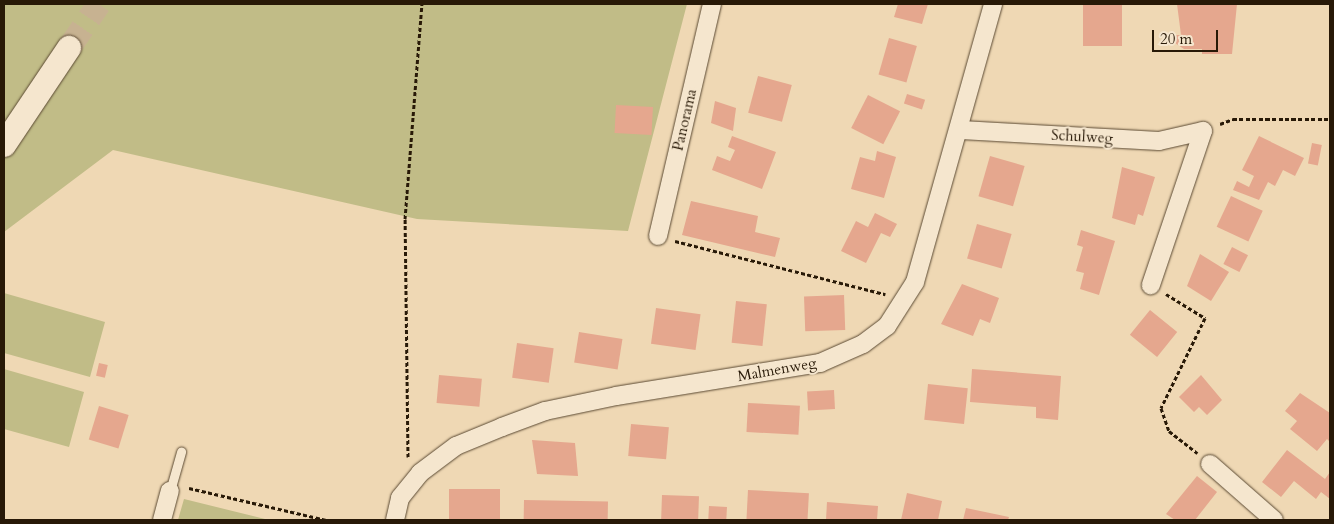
<!DOCTYPE html>
<html>
<head>
<meta charset="utf-8">
<style>
	body { margin:0 }
	#map { position:relative; width:1334px; height:524px; overflow:hidden; background:#efd8b4; font-family:Cardo,serif }
	div>[style] { position:absolute }
	.green>* { inset:0; background:#c1bc87 }
	.building>* { inset:0; background:#e5a78e; transform-origin:0 0 }
	.secondary-tunnel>* { height:24px; margin-top:-12px; transform-origin:0; background:repeating-linear-gradient(90deg,#c7b291 0 24px,transparent 0 36px) }
	.path>* { height:3px; margin-top:-1.5px; transform-origin:0; background:repeating-linear-gradient(90deg,#281907 0 4px,transparent 0 6.5px) }
	.roads { filter:drop-shadow(0 0 1px #5a4932) drop-shadow(0 0 1px #5a4932) }
	.lane>* { height:9px; margin:-4.5px; padding:0 4.5px; transform-origin:4.5px; border-radius:4.5px; background:#f5e6ce }
	.street>* { height:18px; margin:-9px; padding:0 9px; transform-origin:9px; border-radius:9px; background:#f5e6ce }
	.secondary>* { height:24px; margin:-12px; padding:0 12px; transform-origin:12px; border-radius:12px; background:#f5e6ce }
	span { translate:-50% -50%; white-space:nowrap; text-align:center; line-height:1.15; -webkit-text-stroke:4px #f5e6ce; paint-order:stroke }
	.street-label { font-size:15px; color:#281907 }
	.frame { position:absolute; inset:0; border:5px solid #281907; pointer-events:none }
	.scale { position:absolute; left:1152px; top:30px; width:66px; height:22px; box-sizing:border-box; border:2px solid #281907; border-top:0; padding-left:6px; font-size:15px; line-height:18px; white-space:nowrap; color:#281907; -webkit-text-stroke:4px #f5e6ce; paint-order:stroke }
</style>
</head>
<body>
<div id="map">
	<div class="green">
		<i style="clip-path:polygon(4px 4px,687px 4px,628px 231px,417px 219px,113px 150px,4px 232px)"></i>
		<i style="clip-path:polygon(4px 293px,105px 322px,90px 377px,4px 353px)"></i>
		<i style="clip-path:polygon(4px 369px,84px 392px,69px 447px,4px 429px)"></i>
		<i style="clip-path:polygon(184px 499px,269px 520px,178px 520px)"></i>
	</div>
	<div class="building">
		<i style="clip-path:polygon(898px 4px,928px 4px,922px 24px,894px 17px)"></i>
		<i style="left:1083px;top:4px;width:39px;height:42px"></i>
		<i style="clip-path:polygon(1177px 4px,1237px 4px,1232px 54px,1202px 54px,1202px 49px,1184px 49px,1175px 43px,1175px 35px,1181px 35px)"></i>
		<i style="left:889px;top:38px;width:29px;height:38px;rotate:16deg"></i>
		<i style="left:758px;top:76px;width:35px;height:38px;rotate:15deg"></i>
		<i style="left:907px;top:94px;width:19px;height:10px;rotate:18deg"></i>
		<i style="left:868px;top:95px;width:36px;height:37px;rotate:27deg"></i>
		<i style="clip-path:polygon(715px 101px,736px 108px,733px 131px,711px 123px)"></i>
		<i style="left:616px;top:105px;width:37px;height:28px;rotate:3deg"></i>
		<i style="clip-path:polygon(732px 136px,776px 152px,762px 189px,712px 170px,717px 156px,730px 161px,735px 150px,728px 147px)"></i>
		<i style="clip-path:polygon(1259px 136px,1304px 158px,1295px 176px,1283px 170px,1275px 186px,1268px 182px,1259px 200px,1233px 190px,1237px 181px,1249px 187px,1254px 176px,1242px 170px)"></i>
		<i style="left:1312px;top:143px;width:10px;height:21px;rotate:11deg"></i>
		<i style="clip-path:polygon(877px 151px,896px 157px,884px 198px,851px 189px,860px 157px,875px 161px)"></i>
		<i style="left:990px;top:156px;width:36px;height:42px;rotate:16deg"></i>
		<i style="clip-path:polygon(1122px 167px,1155px 177px,1143px 216px,1138px 214px,1135px 225px,1112px 218px)"></i>
		<i style="left:1231px;top:196px;width:35px;height:34px;rotate:25deg"></i>
		<i style="clip-path:polygon(691px 201px,758px 216px,755px 232px,780px 238px,775px 257px,682px 235px)"></i>
		<i style="clip-path:polygon(875px 213px,897px 224px,890px 237px,881px 233px,866px 263px,841px 251px,856px 221px,868px 227px)"></i>
		<i style="left:977px;top:224px;width:36px;height:36px;rotate:16deg"></i>
		<i style="clip-path:polygon(1081px 230px,1115px 241px,1099px 295px,1080px 289px,1084px 273px,1076px 271px,1083px 247px,1077px 245px)"></i>
		<i style="left:1232px;top:247px;width:18px;height:19px;rotate:27deg"></i>
		<i style="clip-path:polygon(1200px 254px,1229px 272px,1211px 301px,1187px 286px)"></i>
		<i style="clip-path:polygon(962px 284px,999px 298px,990px 323px,980px 319px,973px 336px,941px 324px)"></i>
		<i style="left:844px;top:295px;width:35px;height:40px;rotate:88deg"></i>
		<i style="left:736px;top:301px;width:31px;height:42px;rotate:6deg"></i>
		<i style="left:656px;top:308px;width:45px;height:36px;rotate:8deg"></i>
		<i style="left:1150px;top:310px;width:35px;height:32px;rotate:39deg"></i>
		<i style="left:579px;top:332px;width:44px;height:31px;rotate:9deg"></i>
		<i style="left:517px;top:343px;width:37px;height:35px;rotate:8deg"></i>
		<i style="left:99px;top:363px;width:9px;height:13px;rotate:13deg"></i>
		<i style="clip-path:polygon(972px 369px,1061px 376px,1058px 420px,1036px 418px,1036px 407px,970px 402px)"></i>
		<i style="left:439px;top:375px;width:43px;height:28px;rotate:5deg"></i>
		<i style="clip-path:polygon(1201px 375px,1222px 400px,1207px 415px,1199px 407px,1194px 412px,1179px 397px)"></i>
		<i style="left:928px;top:384px;width:40px;height:36px;rotate:6deg"></i>
		<i style="left:834px;top:390px;width:19px;height:27px;rotate:87deg"></i>
		<i style="clip-path:polygon(1300px 393px,1330px 413px,1330px 442px,1327px 439px,1317px 451px,1290px 429px,1297px 421px,1285px 411px)"></i>
		<i style="left:748px;top:403px;width:52px;height:29px;rotate:3deg"></i>
		<i style="left:99px;top:406px;width:31px;height:35px;rotate:17deg"></i>
		<i style="left:631px;top:424px;width:38px;height:32px;rotate:5deg"></i>
		<i style="clip-path:polygon(532px 440px,575px 443px,578px 476px,537px 474px)"></i>
		<i style="clip-path:polygon(1287px 450px,1325px 479px,1330px 472px,1330px 499px,1321px 492px,1316px 499px,1294px 481px,1281px 497px,1262px 482px)"></i>
		<i style="clip-path:polygon(1197px 476px,1217px 492px,1195px 520px,1175px 520px,1166px 514px)"></i>
		<i style="left:449px;top:489px;width:51px;height:31px"></i>
		<i style="left:748px;top:490px;width:61px;height:30px;rotate:3deg"></i>
		<i style="clip-path:polygon(907px 493px,942px 501px,938px 520px,901px 520px)"></i>
		<i style="left:662px;top:495px;width:37px;height:25px;rotate:2deg"></i>
		<i style="left:524px;top:500px;width:84px;height:20px;rotate:1deg"></i>
		<i style="clip-path:polygon(827px 502px,878px 506px,877px 520px,826px 520px)"></i>
		<i style="left:709px;top:506px;width:18px;height:14px;rotate:3deg"></i>
		<i style="clip-path:polygon(966px 508px,1009px 517px,1008px 520px,963px 520px)"></i>
	</div>
	<div class="secondary-tunnel">
		<i style="left:69px;top:48px;width:53px;rotate:-55.7deg"></i>
	</div>
	<div class="path">
		<i style="left:1220px;top:124px;width:14px;rotate:-21deg"></i>
		<i style="left:1233px;top:119px;width:97px"></i>
		<i style="left:675px;top:241px;width:217px;rotate:14.2deg"></i>
		<i style="left:1166px;top:294px;width:46px;rotate:31.6deg"></i>
		<i style="left:1205px;top:318px;width:100px;rotate:116.1deg"></i>
		<i style="left:1161px;top:408px;width:24px;rotate:71deg"></i>
		<i style="left:1169px;top:431px;width:36px;rotate:38deg"></i>
		<i style="left:408px;top:457px;width:238px;rotate:-90.7deg"></i>
		<i style="left:405px;top:219px;width:216px;rotate:-85.5deg"></i>
		<i style="left:189px;top:488px;width:142px;rotate:13.1deg"></i>
	</div>
	<div class="roads">
		<div class="lane">
			<i style="left:170px;top:491px;width:41px;rotate:-74.2deg"></i>
		</div>
		<div class="street">
			<i style="left:961px;top:130px;width:198px;rotate:3.2deg"></i>
			<i style="left:1159px;top:141px;width:45px;rotate:-12.8deg"></i>
			<i style="left:1203px;top:131px;width:163px;rotate:108.7deg"></i>
			<i style="left:658px;top:236px;width:238px;rotate:-76.9deg"></i>
			<i style="left:1210px;top:464px;width:85px;rotate:41.2deg"></i>
			<i style="left:162px;top:520px;width:30px;rotate:-75deg"></i>
			<i style="left:395px;top:520px;width:23px;rotate:-77deg"></i>
			<i style="left:400px;top:498px;width:32px;rotate:-51deg"></i>
			<i style="left:420px;top:473px;width:45px;rotate:-36.9deg"></i>
			<i style="left:456px;top:446px;width:50px;rotate:-22.4deg"></i>
			<i style="left:502px;top:427px;width:46px;rotate:-20.4deg"></i>
			<i style="left:545px;top:411px;width:73px;rotate:-11.9deg"></i>
			<i style="left:616px;top:396px;width:207px;rotate:-9.2deg"></i>
			<i style="left:820px;top:363px;width:47px;rotate:-23.8deg"></i>
			<i style="left:863px;top:344px;width:30px;rotate:-37deg"></i>
			<i style="left:887px;top:326px;width:52px;rotate:-57.5deg"></i>
			<i style="left:915px;top:282px;width:289px;rotate:-74.3deg"></i>
		</div>
		<div class="secondary">
			<i style="left:4px;top:145px;width:117px;rotate:-56.2deg"></i>
		</div>
	</div>
	<div class="street-label">
		<span style="left:685px;top:120px;rotate:-77deg">Panorama</span>
		<span style="left:1082px;top:137px;rotate:3deg">Schulweg</span>
		<span style="left:777px;top:370px;rotate:-10deg">Malmenweg</span>
	</div>
	<div class="frame"></div>
	<div class="scale">20 m</div>
</div>
</body>
</html>
